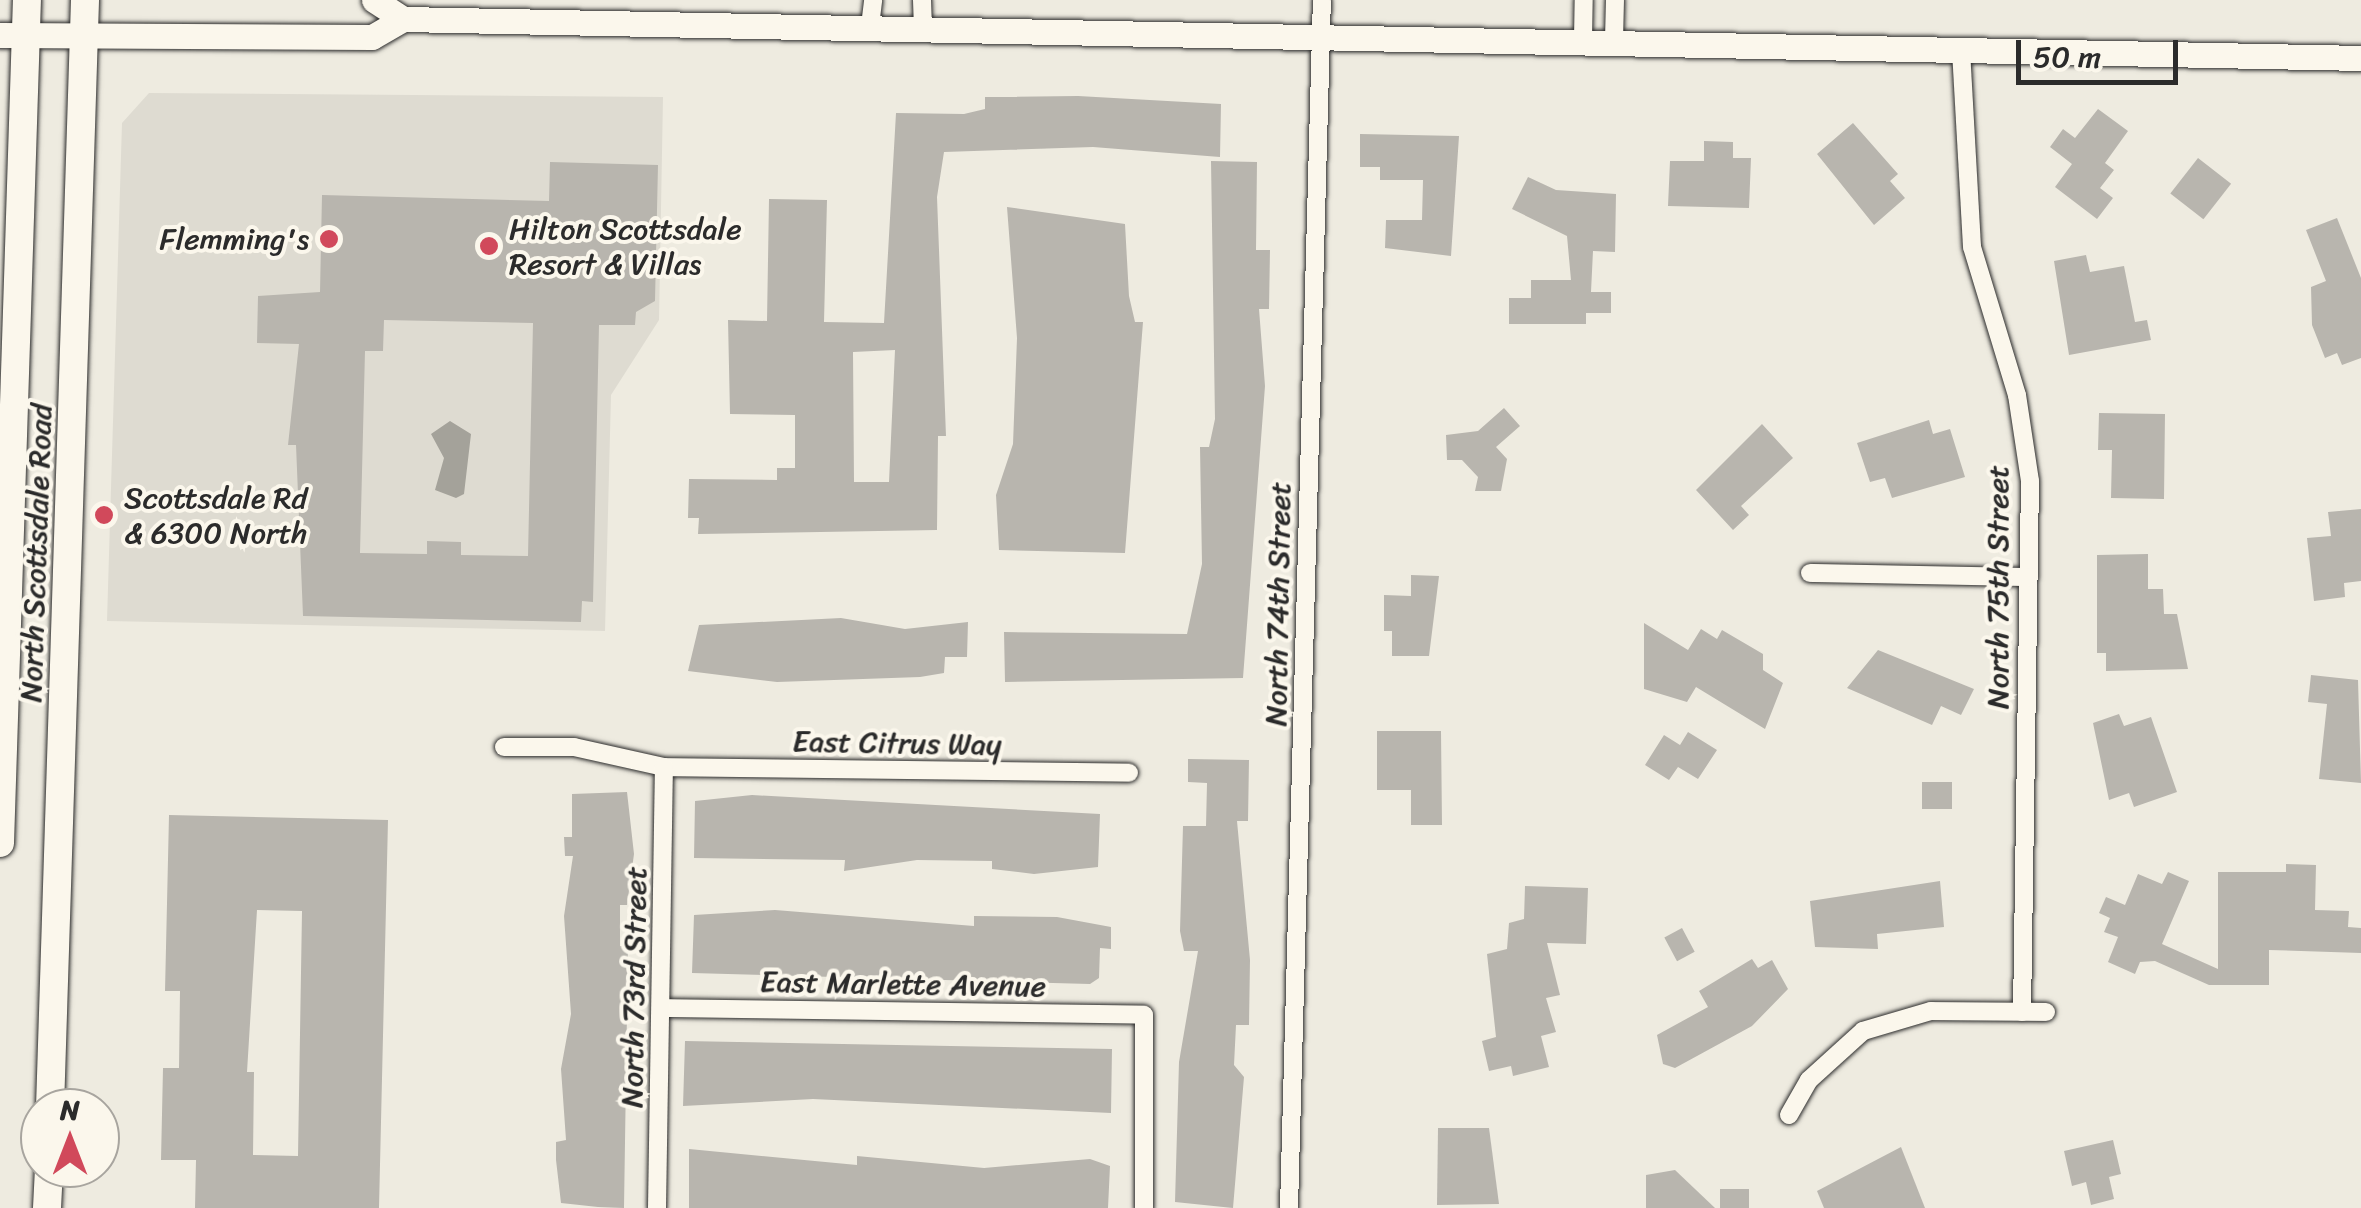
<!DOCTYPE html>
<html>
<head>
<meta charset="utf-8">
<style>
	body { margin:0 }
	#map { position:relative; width:2361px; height:1208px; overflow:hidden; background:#eeebe0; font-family:Sriracha,sans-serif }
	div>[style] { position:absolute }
	.built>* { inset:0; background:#dedbd1 }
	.water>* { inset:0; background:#a4a29a }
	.building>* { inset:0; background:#b8b5ae; transform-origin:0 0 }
	.roads { filter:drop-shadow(0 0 2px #2b2b2b) drop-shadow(0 0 2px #2b2b2b) }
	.minor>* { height:18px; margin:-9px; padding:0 9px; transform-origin:9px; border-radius:9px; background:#fbf7ec }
	.secondary>* { height:25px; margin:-12.5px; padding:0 12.5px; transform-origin:12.5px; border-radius:12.5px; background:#fbf7ec }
	.primary>* { height:28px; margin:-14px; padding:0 14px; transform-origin:14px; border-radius:14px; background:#fbf7ec }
	.dots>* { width:28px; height:28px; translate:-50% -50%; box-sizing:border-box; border:5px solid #fbf7ec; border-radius:50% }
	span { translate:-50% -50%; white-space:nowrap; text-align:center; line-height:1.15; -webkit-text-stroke:8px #fbf7ec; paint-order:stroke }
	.poi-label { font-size:30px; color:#2b2b2b }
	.left { translate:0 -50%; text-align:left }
	.right { translate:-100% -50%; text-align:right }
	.street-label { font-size:30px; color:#2b2b2b }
	.north { position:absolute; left:20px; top:1088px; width:100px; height:100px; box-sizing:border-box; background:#fbf7ec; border:2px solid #a8a59f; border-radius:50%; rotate:0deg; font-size:28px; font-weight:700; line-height:40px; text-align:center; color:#2b2b2b }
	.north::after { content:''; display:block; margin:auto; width:35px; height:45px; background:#d1495b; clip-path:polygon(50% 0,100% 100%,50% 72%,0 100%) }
	.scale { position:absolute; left:2016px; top:40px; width:162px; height:45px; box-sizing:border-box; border:5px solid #2b2b2b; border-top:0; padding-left:12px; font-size:30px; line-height:35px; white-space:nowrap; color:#2b2b2b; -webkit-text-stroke:8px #fbf7ec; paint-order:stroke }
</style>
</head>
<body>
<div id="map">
	<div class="built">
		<i style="clip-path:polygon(149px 93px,663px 97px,659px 320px,611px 395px,605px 631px,107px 621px,122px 123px)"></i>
	</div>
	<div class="water">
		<i style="clip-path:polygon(450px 421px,471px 434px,464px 494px,456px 498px,435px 490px,444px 458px,431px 434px)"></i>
	</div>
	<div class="building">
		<i style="clip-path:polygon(evenodd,1078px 96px,1221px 104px,1220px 157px,1093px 147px,944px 152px,937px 197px,946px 436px,938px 436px,937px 530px,698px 534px,699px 518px,688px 518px,689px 479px,777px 480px,777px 468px,795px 468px,795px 415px,730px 414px,728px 320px,767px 321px,769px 199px,827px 200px,824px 322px,884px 323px,896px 113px,964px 114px,985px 109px,985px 97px,1078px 96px,895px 350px,889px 482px,854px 482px,853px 352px,895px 350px)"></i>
		<i style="clip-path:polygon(2098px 109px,2128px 131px,2105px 163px,2114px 170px,2100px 188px,2113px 198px,2097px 219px,2055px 187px,2072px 164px,2050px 147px,2063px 129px,2075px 138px)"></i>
		<i style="clip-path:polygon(1853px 123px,1898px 174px,1890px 181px,1905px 198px,1874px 225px,1817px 154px)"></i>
		<i style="clip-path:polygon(1360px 134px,1459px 136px,1451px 256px,1385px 248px,1386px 220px,1422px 220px,1423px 180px,1380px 180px,1380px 167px,1360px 167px)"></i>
		<i style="clip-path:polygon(1704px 141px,1733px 142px,1733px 158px,1751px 158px,1749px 208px,1668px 206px,1670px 161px,1704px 161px)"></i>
		<i style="left:2198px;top:158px;width:42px;height:45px;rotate:38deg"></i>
		<i style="clip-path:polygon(1211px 161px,1257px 162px,1256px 250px,1270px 250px,1269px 309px,1259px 309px,1265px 386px,1243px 678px,1005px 682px,1004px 632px,1187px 634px,1202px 564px,1200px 447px,1209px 447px,1215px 419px)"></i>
		<i style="clip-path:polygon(evenodd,550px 162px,658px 165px,655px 301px,636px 312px,635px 325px,599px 325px,593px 602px,582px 601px,581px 622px,303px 616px,296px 445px,288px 445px,299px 344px,257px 343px,258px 296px,320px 292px,322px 195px,549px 201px,550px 162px,384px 320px,533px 323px,528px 556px,461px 555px,461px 542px,427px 541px,427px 554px,360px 553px,365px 351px,383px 351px,384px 320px)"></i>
		<i style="clip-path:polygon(1528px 177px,1556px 190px,1616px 194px,1615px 252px,1593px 251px,1591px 292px,1611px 292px,1611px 313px,1586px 313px,1586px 324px,1509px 324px,1509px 298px,1531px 298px,1531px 280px,1571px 280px,1567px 236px,1512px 209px)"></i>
		<i style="clip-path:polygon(1007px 207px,1125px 224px,1129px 296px,1135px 322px,1143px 322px,1125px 553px,999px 550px,996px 495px,1013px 444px,1017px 338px)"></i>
		<i style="clip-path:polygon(2337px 218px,2361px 278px,2361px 358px,2342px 365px,2337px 353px,2325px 358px,2312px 325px,2311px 287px,2326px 281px,2306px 230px)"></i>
		<i style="clip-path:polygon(2086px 255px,2090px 272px,2124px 266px,2135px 322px,2147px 320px,2151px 340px,2069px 355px,2054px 261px)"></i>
		<i style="clip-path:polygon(1504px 408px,1520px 426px,1496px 447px,1507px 459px,1501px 491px,1475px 491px,1478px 477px,1462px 460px,1447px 460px,1446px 435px,1478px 431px)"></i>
		<i style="clip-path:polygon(2099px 413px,2165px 414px,2164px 499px,2111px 498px,2112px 450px,2098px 450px)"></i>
		<i style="clip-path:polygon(1929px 420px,1933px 434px,1950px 429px,1965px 477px,1892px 498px,1885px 478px,1870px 482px,1857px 443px)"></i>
		<i style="clip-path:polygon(1762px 424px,1793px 458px,1741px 506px,1749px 515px,1733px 530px,1696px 490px)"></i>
		<i style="clip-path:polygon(2361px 509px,2361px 581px,2344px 583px,2345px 597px,2314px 601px,2307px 538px,2331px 536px,2328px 512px)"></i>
		<i style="clip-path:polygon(2148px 554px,2148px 589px,2163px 589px,2164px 614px,2177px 614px,2188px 669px,2106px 671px,2106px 653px,2097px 653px,2097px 555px)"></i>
		<i style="clip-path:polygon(1411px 575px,1439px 576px,1429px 656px,1392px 656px,1392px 631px,1384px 631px,1384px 595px,1411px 596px)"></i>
		<i style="clip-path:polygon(841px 618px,905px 629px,968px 622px,967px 657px,945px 657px,944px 673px,920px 677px,777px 682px,688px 671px,699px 625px)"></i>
		<i style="clip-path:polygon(1644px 623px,1688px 650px,1701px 629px,1717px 639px,1722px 630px,1763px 654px,1763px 670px,1783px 683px,1765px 729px,1696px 687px,1687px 702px,1644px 689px)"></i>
		<i style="clip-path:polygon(1878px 650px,1974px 689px,1961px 715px,1941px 706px,1932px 725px,1847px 688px)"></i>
		<i style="clip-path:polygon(2311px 675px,2358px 680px,2361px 783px,2319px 779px,2327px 704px,2308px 702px)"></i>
		<i style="clip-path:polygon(2119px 714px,2124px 726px,2151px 717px,2177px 792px,2134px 807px,2129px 793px,2109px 800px,2093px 723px)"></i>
		<i style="clip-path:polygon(1377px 731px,1441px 731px,1442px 825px,1411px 825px,1411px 790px,1377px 790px)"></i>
		<i style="clip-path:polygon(1688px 732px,1717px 750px,1698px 779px,1678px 767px,1669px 780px,1645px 765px,1664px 735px,1680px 745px)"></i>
		<i style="clip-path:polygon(1188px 759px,1249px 760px,1248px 821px,1237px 821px,1250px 960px,1249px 1025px,1236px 1025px,1234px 1065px,1244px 1077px,1233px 1208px,1175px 1202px,1179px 1062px,1198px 951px,1184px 951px,1180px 931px,1183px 826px,1206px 826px,1207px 783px,1188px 782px)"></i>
		<i style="left:1922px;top:782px;width:30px;height:27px"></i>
		<i style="clip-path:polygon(627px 792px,634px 854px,627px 905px,620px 905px,620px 946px,628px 946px,624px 1208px,598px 1207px,561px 1203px,556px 1160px,556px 1142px,566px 1140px,561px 1069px,571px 1014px,564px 916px,573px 856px,565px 856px,564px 837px,572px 837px,572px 794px)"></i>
		<i style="clip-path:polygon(752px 795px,1100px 814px,1098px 867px,1034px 874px,992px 869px,992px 861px,917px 860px,844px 871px,845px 860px,694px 858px,695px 801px)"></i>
		<i style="clip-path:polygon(evenodd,169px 815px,388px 820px,379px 1208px,195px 1208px,196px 1160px,161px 1160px,163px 1068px,179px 1068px,180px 991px,165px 991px,169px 815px,257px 910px,302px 911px,298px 1156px,253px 1155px,254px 1072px,247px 1072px,257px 910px)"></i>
		<i style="clip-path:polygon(2286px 864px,2316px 865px,2315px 910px,2349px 911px,2348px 927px,2361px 928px,2361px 953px,2269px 950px,2269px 985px,2209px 985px,2155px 961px,2140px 962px,2135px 974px,2108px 962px,2118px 937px,2104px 932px,2110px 918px,2099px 913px,2106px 897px,2125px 905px,2138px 874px,2162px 884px,2168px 872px,2189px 881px,2162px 944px,2218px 969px,2218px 872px,2286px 872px)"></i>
		<i style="clip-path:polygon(1940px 881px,1944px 927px,1877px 934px,1878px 949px,1815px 947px,1810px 901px)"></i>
		<i style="clip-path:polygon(1525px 886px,1588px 888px,1586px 944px,1547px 943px,1560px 995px,1546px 998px,1556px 1032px,1541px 1036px,1549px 1067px,1513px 1076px,1511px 1066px,1489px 1071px,1482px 1041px,1496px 1037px,1487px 954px,1507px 949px,1509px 923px,1524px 919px)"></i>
		<i style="clip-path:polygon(775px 910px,974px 926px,974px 916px,1057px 917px,1111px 927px,1111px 949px,1100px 948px,1099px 978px,1090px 984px,692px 973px,694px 915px)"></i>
		<i style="left:1682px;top:928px;width:27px;height:20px;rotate:62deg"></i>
		<i style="clip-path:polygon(1752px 959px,1758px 968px,1772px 960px,1788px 989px,1752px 1026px,1675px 1068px,1663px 1064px,1657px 1035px,1708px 1007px,1699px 991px)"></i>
		<i style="clip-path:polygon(685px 1041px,1112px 1049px,1111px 1113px,813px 1099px,683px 1106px)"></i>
		<i style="clip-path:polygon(1438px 1128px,1489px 1128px,1499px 1204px,1437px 1205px)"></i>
		<i style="clip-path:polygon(2113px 1140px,2121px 1174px,2109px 1177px,2114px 1199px,2091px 1205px,2086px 1182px,2072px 1186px,2064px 1151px)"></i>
		<i style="clip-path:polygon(1901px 1147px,1925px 1208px,1824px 1208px,1817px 1191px)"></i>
		<i style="clip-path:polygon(689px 1149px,857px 1165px,857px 1156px,984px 1168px,1090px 1159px,1110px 1166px,1108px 1208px,689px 1208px)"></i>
		<i style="clip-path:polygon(1675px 1170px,1715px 1208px,1646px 1208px,1646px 1175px)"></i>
		<i style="left:1720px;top:1189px;width:29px;height:19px"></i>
	</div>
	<div class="roads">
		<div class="minor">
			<i style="left:922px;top:0;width:27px;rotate:88deg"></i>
			<i style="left:870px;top:26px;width:26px;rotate:-83deg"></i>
			<i style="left:1583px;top:39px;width:39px;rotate:-89deg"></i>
			<i style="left:1614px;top:40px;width:40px;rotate:-88.6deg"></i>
			<i style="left:1961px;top:50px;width:197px;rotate:86.8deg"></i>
			<i style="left:1972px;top:247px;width:155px;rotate:73.1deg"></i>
			<i style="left:2017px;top:395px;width:87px;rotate:81.4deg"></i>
			<i style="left:2030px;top:481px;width:531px;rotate:90.86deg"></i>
			<i style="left:1810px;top:573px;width:218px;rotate:1.1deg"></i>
			<i style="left:504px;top:747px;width:70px"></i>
			<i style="left:574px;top:747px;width:92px;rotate:12.5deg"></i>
			<i style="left:664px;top:767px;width:465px;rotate:0.7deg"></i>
			<i style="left:661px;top:1008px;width:483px;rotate:0.8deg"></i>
			<i style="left:1144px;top:1015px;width:193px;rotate:90deg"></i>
			<i style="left:1789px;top:1115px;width:40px;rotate:-60.3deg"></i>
			<i style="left:1809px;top:1080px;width:73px;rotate:-42.2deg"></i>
			<i style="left:1863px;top:1031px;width:71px;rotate:-16.4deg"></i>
			<i style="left:1931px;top:1011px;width:115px;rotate:0.5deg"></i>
			<i style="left:657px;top:1208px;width:441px;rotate:-89.1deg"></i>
			<i style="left:1289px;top:1208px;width:1208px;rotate:-88.44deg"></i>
		</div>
		<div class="secondary">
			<i style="left:374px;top:0;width:35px;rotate:33deg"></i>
			<i style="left:403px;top:19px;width:1958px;rotate:1.14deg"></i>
			<i style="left:0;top:35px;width:372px;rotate:0.3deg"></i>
			<i style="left:372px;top:37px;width:36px;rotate:-30deg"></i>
		</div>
		<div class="primary">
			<i style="left:0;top:843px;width:843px;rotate:-88.17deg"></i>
			<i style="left:50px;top:1108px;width:1109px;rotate:-88.19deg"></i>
			<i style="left:47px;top:1208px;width:40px;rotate:-87.1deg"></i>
		</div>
	</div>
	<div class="dots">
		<i style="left:329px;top:239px;background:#d1495b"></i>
		<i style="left:489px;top:246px;background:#d1495b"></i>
		<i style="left:104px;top:515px;background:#d1495b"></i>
	</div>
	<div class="poi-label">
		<span class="left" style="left:509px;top:246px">Hilton Scottsdale<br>Resort &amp; Villas</span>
		<span class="right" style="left:309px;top:239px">Flemming's</span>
		<span class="left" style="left:124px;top:515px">Scottsdale Rd<br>&amp; 6300 North</span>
	</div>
	<div class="street-label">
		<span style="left:36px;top:553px;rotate:-88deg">North Scottsdale Road</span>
		<span style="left:1998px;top:587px;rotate:-90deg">North 75th Street</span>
		<span style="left:1278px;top:604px;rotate:-89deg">North 74th Street</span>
		<span style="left:897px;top:743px;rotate:1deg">East Citrus Way</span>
		<span style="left:903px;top:984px;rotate:1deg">East Marlette Avenue</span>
		<span style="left:634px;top:987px;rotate:-89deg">North 73rd Street</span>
	</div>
	<div class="north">N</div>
	<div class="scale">50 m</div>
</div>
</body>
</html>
